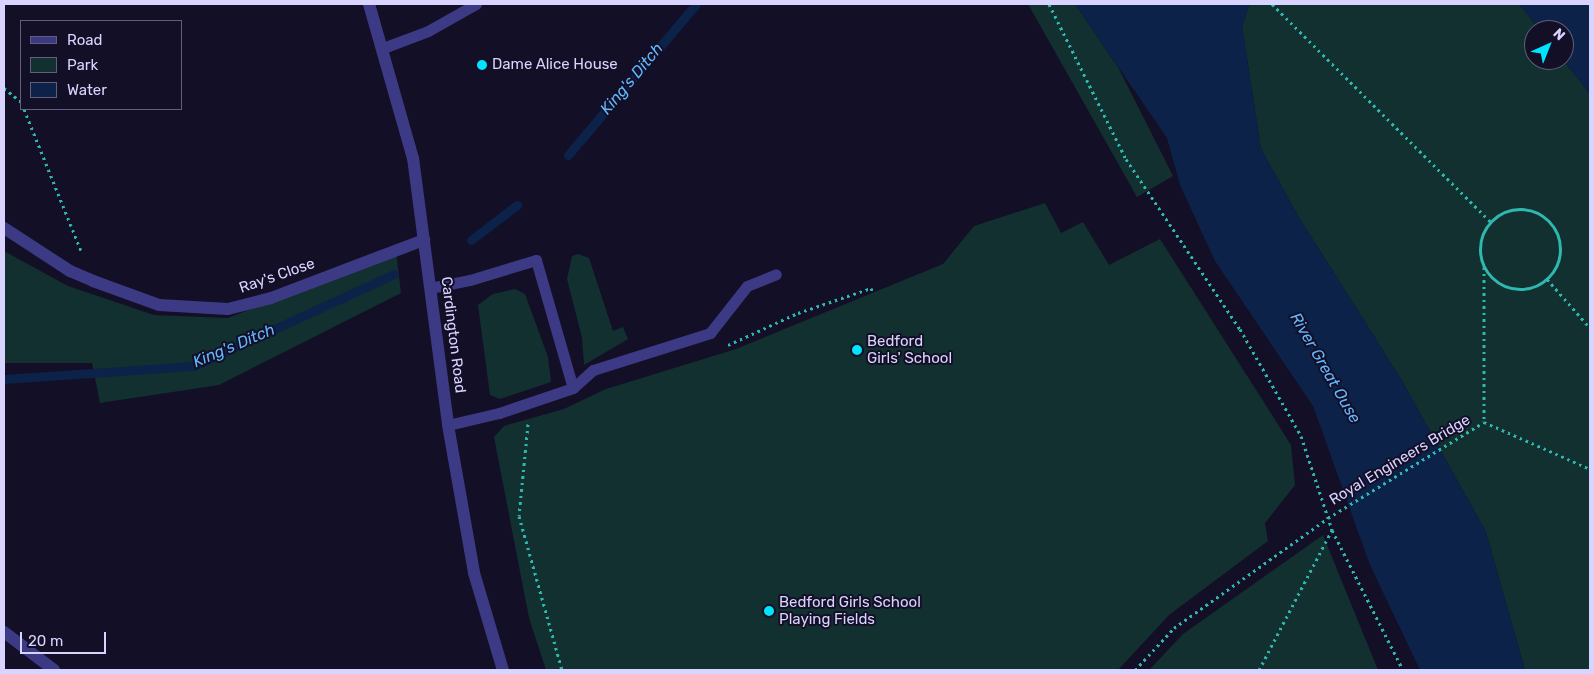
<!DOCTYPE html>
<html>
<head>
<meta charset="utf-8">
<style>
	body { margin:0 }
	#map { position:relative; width:1594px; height:674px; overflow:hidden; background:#130f26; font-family:Rubik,sans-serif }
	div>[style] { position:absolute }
	.green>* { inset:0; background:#12302f }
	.water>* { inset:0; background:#0c2248 }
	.stream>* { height:9px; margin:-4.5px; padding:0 4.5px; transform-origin:4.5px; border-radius:4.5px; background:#0c2248 }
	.path>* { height:3px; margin-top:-1.5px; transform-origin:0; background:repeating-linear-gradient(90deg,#2fb8b0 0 2.5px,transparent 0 6.5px) }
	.path>.ring { margin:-1.5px; padding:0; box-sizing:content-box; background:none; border:3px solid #2fb8b0; border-radius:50% }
	.lane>* { height:11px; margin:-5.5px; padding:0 5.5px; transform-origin:5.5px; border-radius:5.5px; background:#3d3a85 }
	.street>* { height:12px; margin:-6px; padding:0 6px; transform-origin:6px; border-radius:6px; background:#3d3a85 }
	.dots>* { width:14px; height:14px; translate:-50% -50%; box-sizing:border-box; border:2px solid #130f26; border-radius:50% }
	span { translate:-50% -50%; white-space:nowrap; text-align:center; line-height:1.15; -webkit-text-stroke:4px #130f26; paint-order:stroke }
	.poi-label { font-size:15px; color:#d9d4ff }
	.left { translate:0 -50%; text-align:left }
	.street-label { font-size:15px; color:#d9d4ff }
	.water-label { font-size:16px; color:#62b6ff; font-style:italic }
	.frame { position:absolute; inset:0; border:5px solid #d9d4ff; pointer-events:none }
	.legend { position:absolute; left:20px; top:20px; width:162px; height:90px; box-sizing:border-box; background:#130f26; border:1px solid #625e7d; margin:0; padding:6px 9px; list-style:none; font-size:15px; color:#d9d4ff }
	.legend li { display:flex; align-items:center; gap:10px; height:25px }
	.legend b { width:25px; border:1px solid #625e7d }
	.north { position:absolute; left:1524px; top:20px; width:50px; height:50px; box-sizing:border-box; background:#130f26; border:1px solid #625e7d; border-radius:50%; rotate:44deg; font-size:14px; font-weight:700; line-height:20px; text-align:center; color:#d9d4ff }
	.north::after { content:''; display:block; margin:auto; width:18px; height:22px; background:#00e5ff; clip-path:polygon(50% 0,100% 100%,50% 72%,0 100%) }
	.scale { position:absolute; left:20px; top:632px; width:86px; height:22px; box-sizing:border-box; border:2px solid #d9d4ff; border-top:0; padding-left:6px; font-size:15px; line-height:18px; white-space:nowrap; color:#d9d4ff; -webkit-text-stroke:4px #130f26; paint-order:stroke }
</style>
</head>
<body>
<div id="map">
	<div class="green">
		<i style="clip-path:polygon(1028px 4px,1075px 4px,1118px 67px,1173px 176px,1137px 197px)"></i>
		<i style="clip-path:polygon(1250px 4px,1519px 4px,1540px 30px,1534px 30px,1534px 60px,1563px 60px,1590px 94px,1590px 670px,1525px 670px,1486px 532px,1401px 379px,1298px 216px,1261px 149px,1242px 26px)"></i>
		<i style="clip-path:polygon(1045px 203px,1061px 233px,1083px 222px,1109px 265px,1160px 239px,1291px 445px,1295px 485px,1265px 523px,1268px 541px,1169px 615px,1118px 670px,546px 670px,529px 618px,494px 437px,504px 426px,564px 409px,606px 389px,736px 349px,943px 264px,974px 226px)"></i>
		<i style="clip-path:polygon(4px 251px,68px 286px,154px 315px,228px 318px,396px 252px,401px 293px,219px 385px,100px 403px,92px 363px,4px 363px)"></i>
		<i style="clip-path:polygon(578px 254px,589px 258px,613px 331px,623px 327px,628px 339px,584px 365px,582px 338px,567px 279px,572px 256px)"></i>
		<i style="clip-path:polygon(515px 289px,525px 294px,548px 357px,551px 382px,500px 399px,490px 395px,478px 305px,493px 294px)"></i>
		<i style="clip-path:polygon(1323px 535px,1378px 670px,1149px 670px,1183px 634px)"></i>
	</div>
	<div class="water">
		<i style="clip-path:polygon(1075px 4px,1250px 4px,1242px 26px,1261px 149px,1298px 216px,1401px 379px,1486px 532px,1525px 670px,1420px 670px,1370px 565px,1313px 406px,1215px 261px,1180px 185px,1167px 138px)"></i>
		<i style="clip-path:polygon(1519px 4px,1590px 4px,1590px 94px,1563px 60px,1564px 30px,1540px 30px)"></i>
	</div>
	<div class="stream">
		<i style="left:568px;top:155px;width:198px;rotate:-49.7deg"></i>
		<i style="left:471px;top:240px;width:58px;rotate:-37.3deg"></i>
		<i style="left:4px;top:379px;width:190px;rotate:-3.9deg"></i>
		<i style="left:194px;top:366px;width:220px;rotate:-24.7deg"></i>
	</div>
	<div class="path">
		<i style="left:1049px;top:4px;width:173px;rotate:63.6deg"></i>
		<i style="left:1126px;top:159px;width:205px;rotate:56.2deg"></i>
		<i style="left:1240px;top:329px;width:123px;rotate:60.3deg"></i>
		<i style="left:1301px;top:436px;width:99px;rotate:71.7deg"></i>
		<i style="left:1332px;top:530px;width:157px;rotate:63.1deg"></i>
		<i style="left:1272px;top:4px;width:308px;rotate:44.9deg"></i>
		<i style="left:4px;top:88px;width:22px;rotate:39deg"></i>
		<i style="left:24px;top:109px;width:155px;rotate:68.1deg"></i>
		<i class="ring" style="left:1480px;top:209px;width:77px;height:77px"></i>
		<i style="left:1484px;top:267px;width:155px;rotate:90deg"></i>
		<i style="left:1484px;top:422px;width:116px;rotate:23.9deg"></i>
		<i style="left:1547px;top:279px;width:65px;rotate:48.7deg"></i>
		<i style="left:728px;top:345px;width:77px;rotate:-24.6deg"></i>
		<i style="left:798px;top:313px;width:77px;rotate:-18.9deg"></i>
		<i style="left:871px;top:288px;width:5px;rotate:68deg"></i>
		<i style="left:528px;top:424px;width:92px;rotate:95.6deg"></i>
		<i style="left:519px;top:516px;width:160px;rotate:74.4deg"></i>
		<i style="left:1135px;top:670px;width:57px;rotate:-47.1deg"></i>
		<i style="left:1174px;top:628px;width:189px;rotate:-35.5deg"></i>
		<i style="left:1328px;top:518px;width:183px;rotate:-31.6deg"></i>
		<i style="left:1259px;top:670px;width:158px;rotate:-62.5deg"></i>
	</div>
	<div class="lane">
		<i style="left:383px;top:48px;width:48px;rotate:-20.7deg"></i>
		<i style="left:428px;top:31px;width:55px;rotate:-29.4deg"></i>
		<i style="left:430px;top:288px;width:41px;rotate:-11.3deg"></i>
		<i style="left:470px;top:280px;width:69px;rotate:-16.9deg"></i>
		<i style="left:536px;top:260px;width:133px;rotate:73.9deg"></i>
		<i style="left:573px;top:388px;width:78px;rotate:161.3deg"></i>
		<i style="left:499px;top:413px;width:52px;rotate:166.8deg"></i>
		<i style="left:573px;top:388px;width:27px;rotate:-42deg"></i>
		<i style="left:593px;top:370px;width:123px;rotate:-17.5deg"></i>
		<i style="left:710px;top:333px;width:60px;rotate:-51.8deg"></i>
		<i style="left:747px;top:286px;width:31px;rotate:-22deg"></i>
	</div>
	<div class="street">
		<i style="left:369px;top:4px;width:160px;rotate:74.1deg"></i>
		<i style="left:413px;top:158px;width:269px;rotate:82.5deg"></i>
		<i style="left:448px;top:425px;width:150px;rotate:80deg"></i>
		<i style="left:474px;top:573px;width:101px;rotate:73.4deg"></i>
		<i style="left:4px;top:228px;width:79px;rotate:33.1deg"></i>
		<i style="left:70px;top:271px;width:25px;rotate:23deg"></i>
		<i style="left:93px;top:281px;width:70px;rotate:20deg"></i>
		<i style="left:159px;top:305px;width:69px;rotate:3.3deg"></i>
		<i style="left:228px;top:309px;width:44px;rotate:-14.3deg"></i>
		<i style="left:271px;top:298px;width:164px;rotate:-20.8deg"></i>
		<i style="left:4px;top:632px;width:63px;rotate:37.2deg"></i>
	</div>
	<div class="dots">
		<i style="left:482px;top:65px;background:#00e5ff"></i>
		<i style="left:857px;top:350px;background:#00e5ff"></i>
		<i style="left:769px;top:611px;background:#00e5ff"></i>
	</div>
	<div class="poi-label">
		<span class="left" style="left:492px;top:65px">Dame Alice House</span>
		<span class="left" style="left:867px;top:350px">Bedford<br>Girls' School</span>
		<span class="left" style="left:779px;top:611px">Bedford Girls School<br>Playing Fields</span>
	</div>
	<div class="street-label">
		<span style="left:277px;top:276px;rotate:-19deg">Ray's Close</span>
		<span style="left:453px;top:335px;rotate:83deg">Cardington Road</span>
		<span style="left:1400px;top:460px;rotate:-31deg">Royal Engineers Bridge</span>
	</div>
	<div class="water-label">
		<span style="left:632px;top:79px;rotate:-50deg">King's Ditch</span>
		<span style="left:234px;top:346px;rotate:-23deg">King's Ditch</span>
		<span style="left:1325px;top:368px;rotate:60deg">River Great Ouse</span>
	</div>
	<div class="frame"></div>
	<ul class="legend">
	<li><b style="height:6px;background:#3d3a85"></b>Road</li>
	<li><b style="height:14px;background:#12302f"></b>Park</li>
	<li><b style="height:14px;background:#0c2248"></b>Water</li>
	</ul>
	<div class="north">N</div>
	<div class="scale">20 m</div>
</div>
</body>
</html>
